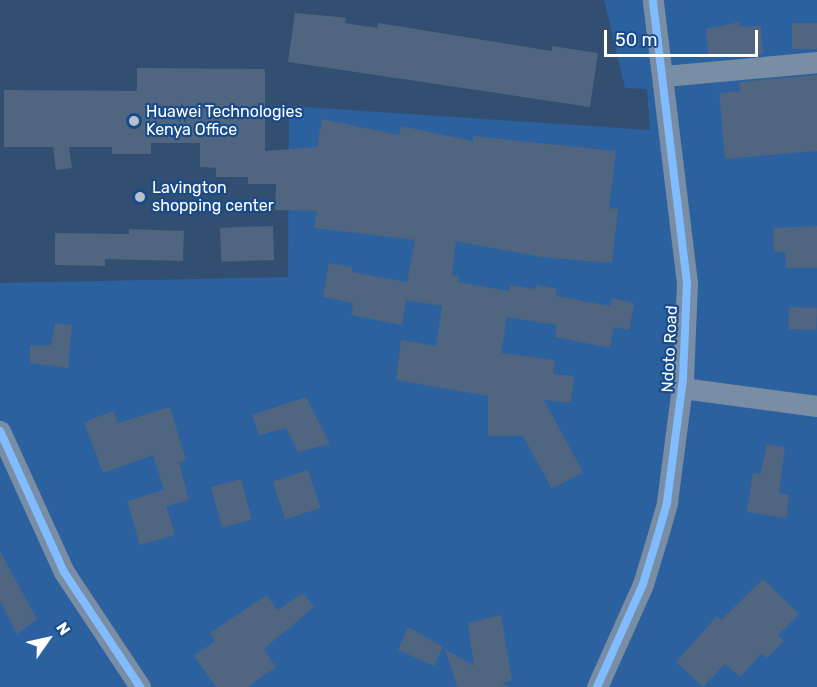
<!DOCTYPE html>
<html>
<head>
<meta charset="utf-8">
<style>
	body { margin:0 }
	#map { position:relative; width:817px; height:687px; overflow:hidden; background:#324e70; font-family:Rubik,sans-serif }
	div>[style] { position:absolute }
	.green>* { inset:0; background:#2c61a0 }
	.building>* { inset:0; background:#4f6580; transform-origin:0 0 }
	.street>* { height:21px; margin:-10.5px; padding:0 10.5px; transform-origin:10.5px; border-radius:10.5px; background:#798da4 }
	.cycleway>* { height:8px; margin:-4px; padding:0 4px; transform-origin:4px; border-radius:4px; background:#80bcff }
	.dots>* { width:16px; height:16px; translate:-50% -50%; box-sizing:border-box; border:3px solid #194a89; border-radius:50% }
	span { translate:-50% -50%; white-space:nowrap; text-align:center; line-height:1.15; -webkit-text-stroke:4.5px #194a89; paint-order:stroke }
	.poi-label { font-size:16px; color:#fff }
	.left { translate:0 -50%; text-align:left }
	.street-label { font-size:16px; color:#fff }
	.north { position:absolute; left:18px; top:609px; width:60px; height:60px; -webkit-text-stroke:4px #194a89; paint-order:stroke; rotate:56deg; font-size:16px; font-weight:700; line-height:24px; text-align:center; color:#fff }
	.north::after { content:''; display:block; margin:auto; width:21px; height:27px; background:#fff; clip-path:polygon(50% 0,100% 100%,50% 72%,0 100%) }
	.scale { position:absolute; left:604px; top:30px; width:154px; height:27px; box-sizing:border-box; border:3px solid #fff; border-top:0; padding-left:8px; font-size:18px; line-height:21px; white-space:nowrap; color:#fff; -webkit-text-stroke:4px #194a89; paint-order:stroke }
</style>
</head>
<body>
<div id="map">
	<div class="green">
		<i style="clip-path:polygon(604px 0,817px 0,817px 687px,0 687px,0 283px,288px 277px,289px 106px,650px 130px,647px 89px,625px 88px)"></i>
	</div>
	<div class="building">
		<i style="clip-path:polygon(295px 13px,339px 17px,346px 18px,345px 23px,377px 28px,378px 23px,552px 51px,552px 46px,598px 53px,590px 107px,288px 62px)"></i>
		<i style="clip-path:polygon(740px 22px,740px 27px,761px 26px,763px 54px,708px 57px,706px 29px)"></i>
		<i style="left:817px;top:23px;width:26px;height:25px;rotate:90deg"></i>
		<i style="clip-path:polygon(137px 68px,265px 69px,265px 151px,317px 147px,322px 119px,399px 135px,401px 126px,473px 141px,473px 136px,616px 151px,609px 208px,618px 209px,612px 263px,541px 257px,456px 241px,452px 275px,460px 277px,458px 282px,509px 291px,510px 285px,535px 289px,536px 285px,557px 289px,556px 296px,610px 306px,611px 298px,634px 303px,629px 330px,614px 327px,610px 348px,555px 337px,557px 325px,507px 317px,501px 353px,555px 360px,553px 374px,574px 376px,571px 403px,544px 400px,583px 472px,552px 489px,523px 436px,488px 436px,488px 396px,396px 380px,401px 340px,436px 346px,442px 306px,406px 300px,402px 325px,351px 315px,353px 303px,323px 297px,329px 263px,352px 267px,352px 272px,407px 282px,415px 240px,314px 228px,317px 211px,275px 210px,276px 184px,248px 184px,248px 177px,216px 177px,216px 168px,200px 167px,200px 143px,151px 143px,151px 154px,112px 154px,112px 147px,69px 147px,72px 168px,56px 170px,53px 147px,4px 147px,4px 90px,137px 91px)"></i>
		<i style="clip-path:polygon(817px 75px,817px 151px,725px 159px,719px 93px,740px 91px,739px 82px)"></i>
		<i style="left:273px;top:226px;width:34px;height:53px;rotate:88deg"></i>
		<i style="clip-path:polygon(817px 226px,817px 268px,786px 268px,785px 252px,774px 252px,773px 228px)"></i>
		<i style="clip-path:polygon(129px 229px,184px 231px,183px 261px,105px 259px,105px 266px,55px 265px,55px 233px,129px 234px)"></i>
		<i style="left:789px;top:307px;width:28px;height:22px;rotate:2deg"></i>
		<i style="clip-path:polygon(55px 323px,72px 325px,68px 368px,30px 363px,30px 346px,51px 345px)"></i>
		<i style="clip-path:polygon(306px 397px,330px 444px,298px 452px,286px 428px,259px 435px,252px 415px)"></i>
		<i style="clip-path:polygon(170px 407px,186px 460px,179px 462px,189px 500px,166px 506px,175px 535px,140px 545px,127px 501px,164px 490px,153px 455px,103px 473px,84px 422px,113px 411px,118px 423px)"></i>
		<i style="clip-path:polygon(767px 444px,785px 447px,779px 493px,789px 495px,786px 518px,747px 512px,753px 473px,760px 474px)"></i>
		<i style="left:308px;top:470px;width:40px;height:37px;rotate:72deg"></i>
		<i style="left:241px;top:479px;width:42px;height:31px;rotate:75deg"></i>
		<i style="clip-path:polygon(0 551px,37px 619px,17px 634px,0 601px)"></i>
		<i style="clip-path:polygon(763px 579px,799px 614px,778px 635px,784px 641px,767px 658px,762px 653px,740px 677px,725px 664px,703px 687px,676px 662px,717px 616px,721px 620px)"></i>
		<i style="clip-path:polygon(303px 593px,314px 607px,264px 649px,276px 667px,248px 687px,216px 687px,194px 656px,215px 641px,210px 633px,267px 595px,277px 610px)"></i>
		<i style="clip-path:polygon(501px 615px,512px 681px,501px 682px,509px 687px,457px 687px,445px 649px,474px 666px,468px 623px)"></i>
		<i style="clip-path:polygon(408px 627px,443px 647px,434px 666px,398px 650px)"></i>
	</div>
	<div class="street">
		<i style="left:664px;top:76px;width:154px;rotate:-5.2deg"></i>
		<i style="left:682px;top:388px;width:136px;rotate:7.6deg"></i>
		<i style="left:0;top:431px;width:155px;rotate:65.6deg"></i>
		<i style="left:64px;top:572px;width:138px;rotate:56.5deg"></i>
		<i style="left:597px;top:687px;width:113px;rotate:-65.9deg"></i>
		<i style="left:643px;top:584px;width:48px;rotate:-73.1deg"></i>
		<i style="left:657px;top:538px;width:37px;rotate:-74deg"></i>
		<i style="left:667px;top:502px;width:125px;rotate:-82.6deg"></i>
		<i style="left:683px;top:378px;width:95px;rotate:-87.6deg"></i>
		<i style="left:687px;top:283px;width:285px;rotate:-96.9deg"></i>
	</div>
	<div class="cycleway">
		<i style="left:0;top:431px;width:155px;rotate:65.6deg"></i>
		<i style="left:64px;top:572px;width:138px;rotate:56.5deg"></i>
		<i style="left:597px;top:687px;width:113px;rotate:-65.9deg"></i>
		<i style="left:643px;top:584px;width:48px;rotate:-73.1deg"></i>
		<i style="left:657px;top:538px;width:37px;rotate:-74deg"></i>
		<i style="left:667px;top:502px;width:125px;rotate:-82.6deg"></i>
		<i style="left:683px;top:378px;width:95px;rotate:-87.6deg"></i>
		<i style="left:687px;top:283px;width:285px;rotate:-96.9deg"></i>
	</div>
	<div class="dots">
		<i style="left:134px;top:121px;background:#b7c1cd"></i>
		<i style="left:140px;top:197px;background:#b7c1cd"></i>
	</div>
	<div class="poi-label">
		<span class="left" style="left:146px;top:121px">Huawei Technologies<br>Kenya Office</span>
		<span class="left" style="left:152px;top:197px">Lavington<br>shopping center</span>
	</div>
	<div class="street-label">
		<span style="left:670px;top:349px;rotate:-87deg">Ndoto Road</span>
	</div>
	<div class="north">N</div>
	<div class="scale">50 m</div>
</div>
</body>
</html>
